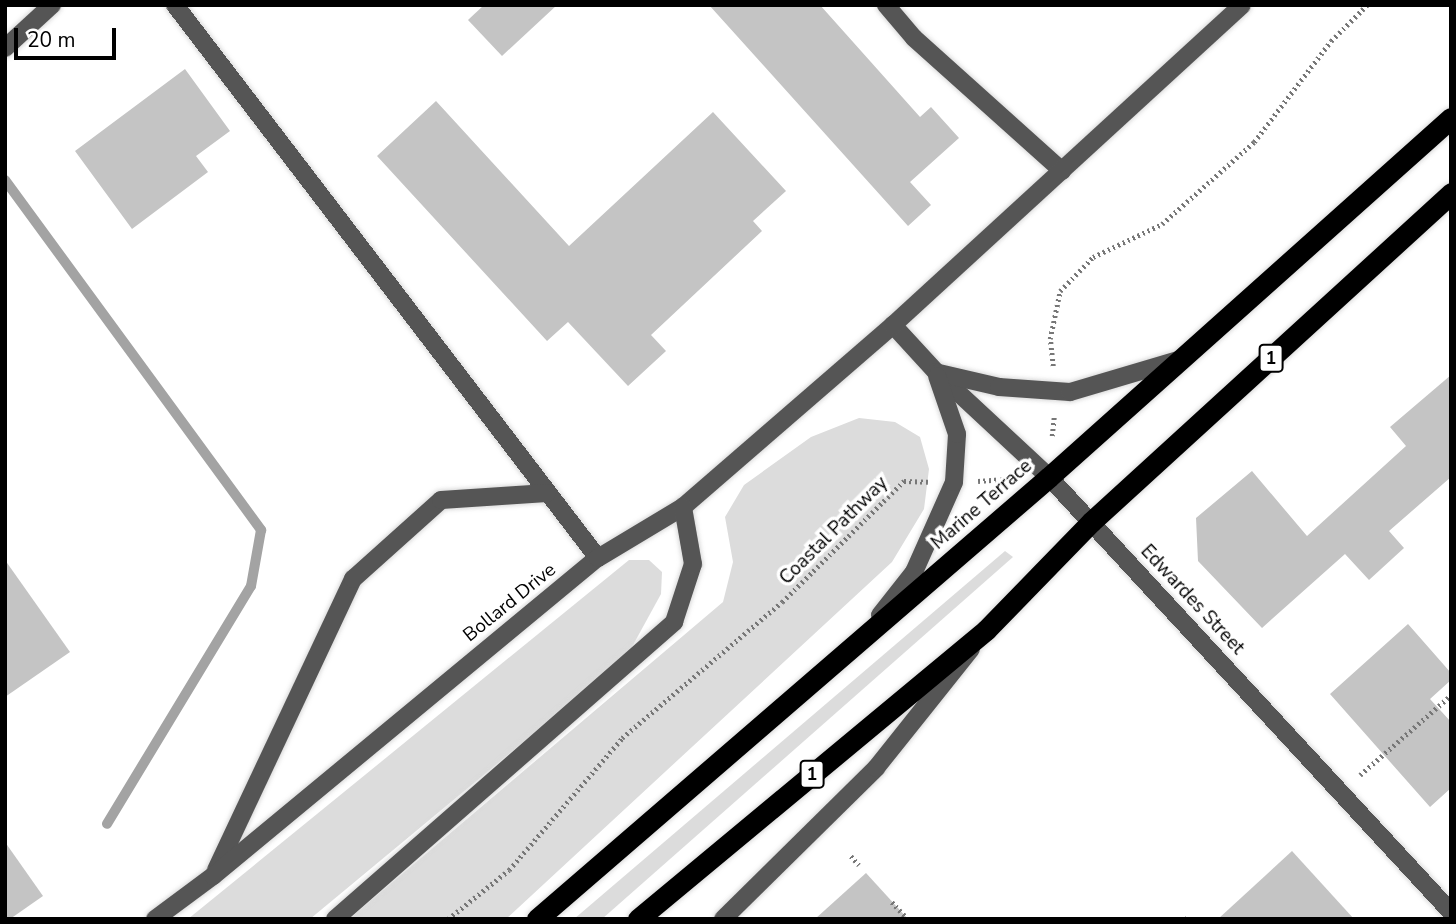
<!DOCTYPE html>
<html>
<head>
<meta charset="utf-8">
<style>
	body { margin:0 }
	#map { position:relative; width:1456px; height:924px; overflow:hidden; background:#fff; font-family:"Nunito Sans",sans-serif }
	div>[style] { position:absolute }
	.green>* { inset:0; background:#dcdcdc }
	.stream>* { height:10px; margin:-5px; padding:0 5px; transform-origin:5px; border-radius:5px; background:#a3a3a3 }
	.building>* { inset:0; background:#c4c4c4 }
	.path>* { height:4.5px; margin-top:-2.25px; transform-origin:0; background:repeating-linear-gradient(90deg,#777 0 2px,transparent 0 5.5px) }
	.roads { filter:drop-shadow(0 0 2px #dbdbdb) drop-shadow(0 0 2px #dbdbdb) }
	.minor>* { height:18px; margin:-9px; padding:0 9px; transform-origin:9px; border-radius:9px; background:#555 }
	.highway>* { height:21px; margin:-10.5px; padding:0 10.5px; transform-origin:10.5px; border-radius:10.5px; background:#000 }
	span { translate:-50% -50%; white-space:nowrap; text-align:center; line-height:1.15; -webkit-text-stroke:7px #fff; paint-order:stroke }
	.shield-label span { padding:2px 5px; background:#fff; border:2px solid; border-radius:5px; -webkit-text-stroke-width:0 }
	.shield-label { font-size:18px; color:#000; font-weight:700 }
	.street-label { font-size:19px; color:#000 }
	.frame { position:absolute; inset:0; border:7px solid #000; pointer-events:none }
	.scale { position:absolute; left:14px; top:28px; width:102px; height:32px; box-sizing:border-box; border:4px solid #000; border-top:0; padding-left:9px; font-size:21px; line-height:24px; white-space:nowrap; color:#000; -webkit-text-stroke:5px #fff; paint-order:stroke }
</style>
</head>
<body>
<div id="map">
	<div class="green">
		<i style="clip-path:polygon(859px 418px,895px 422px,920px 437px,929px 469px,924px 509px,892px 562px,506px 919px,349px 919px,723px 602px,733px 562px,725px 517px,744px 485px,811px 437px)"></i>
		<i style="clip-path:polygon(1005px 551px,1013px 557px,602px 919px,574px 919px)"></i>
		<i style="clip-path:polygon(629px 560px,649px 560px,662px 572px,661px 594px,627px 656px,310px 919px,188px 919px)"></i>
	</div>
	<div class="stream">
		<i style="left:5px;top:180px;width:434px;rotate:53.8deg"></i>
		<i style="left:261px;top:530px;width:57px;rotate:100.1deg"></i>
		<i style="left:251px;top:586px;width:278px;rotate:121.2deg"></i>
	</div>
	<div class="building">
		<i style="clip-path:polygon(484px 5px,557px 5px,502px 56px,468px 20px)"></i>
		<i style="clip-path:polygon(709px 5px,820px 5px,920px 117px,931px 107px,959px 138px,910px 182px,931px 205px,908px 226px)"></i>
		<i style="clip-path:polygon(185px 69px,230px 131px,196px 156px,208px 172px,132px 229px,75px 151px)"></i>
		<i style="clip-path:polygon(436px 101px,569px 246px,713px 112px,786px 191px,753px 221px,762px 231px,651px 335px,666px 351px,628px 386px,568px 322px,547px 341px,377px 156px)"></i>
		<i style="clip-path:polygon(1451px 375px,1451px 477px,1389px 531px,1404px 548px,1369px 580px,1345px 554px,1262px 628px,1198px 561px,1196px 518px,1252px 471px,1307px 536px,1406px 446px,1390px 427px)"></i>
		<i style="clip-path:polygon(5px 560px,70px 652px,5px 697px)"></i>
		<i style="clip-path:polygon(1408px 624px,1451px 673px,1451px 680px,1430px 699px,1451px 722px,1451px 788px,1430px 807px,1330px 694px)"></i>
		<i style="clip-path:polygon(5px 842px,43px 896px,10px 919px,5px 919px)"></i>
		<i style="clip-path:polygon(1292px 851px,1354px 919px,1218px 919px)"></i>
		<i style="clip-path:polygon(866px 873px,908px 919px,815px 919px)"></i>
	</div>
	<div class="path">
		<i style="left:1053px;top:366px;width:27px;rotate:-96deg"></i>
		<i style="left:1050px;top:339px;width:49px;rotate:-78.2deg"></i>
		<i style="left:1060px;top:291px;width:47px;rotate:-45.9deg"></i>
		<i style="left:1093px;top:257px;width:76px;rotate:-25.6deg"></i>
		<i style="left:1162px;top:224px;width:123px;rotate:-41.7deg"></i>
		<i style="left:1254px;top:142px;width:127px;rotate:-52.7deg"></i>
		<i style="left:1331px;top:41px;width:51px;rotate:-45deg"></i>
		<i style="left:1052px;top:436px;width:19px;rotate:-84deg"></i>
		<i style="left:978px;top:481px;width:27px;rotate:-4deg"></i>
		<i style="left:1360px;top:775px;width:121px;rotate:-41.3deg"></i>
		<i style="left:851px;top:856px;width:12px;rotate:48deg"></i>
		<i style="left:892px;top:902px;width:23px;rotate:47deg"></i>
		<i style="left:448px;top:919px;width:78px;rotate:-38.8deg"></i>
		<i style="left:509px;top:870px;width:174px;rotate:-49.4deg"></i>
		<i style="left:622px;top:738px;width:210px;rotate:-40.4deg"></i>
		<i style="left:782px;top:602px;width:172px;rotate:-44.8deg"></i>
		<i style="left:904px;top:481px;width:24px;rotate:2deg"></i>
		<i style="left:1186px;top:919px;width:4px;rotate:-45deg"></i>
	</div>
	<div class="roads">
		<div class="minor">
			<i style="left:175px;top:5px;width:696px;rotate:52.59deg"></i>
			<i style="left:886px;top:5px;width:43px;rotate:49.7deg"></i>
			<i style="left:914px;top:38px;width:199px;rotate:41.9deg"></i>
			<i style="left:5px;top:48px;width:64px;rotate:-42.5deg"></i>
			<i style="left:893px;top:325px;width:64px;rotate:47.5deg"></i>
			<i style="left:936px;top:372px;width:154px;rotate:42.9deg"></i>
			<i style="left:1049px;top:477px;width:592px;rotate:47.26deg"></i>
			<i style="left:939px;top:373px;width:62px;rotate:13.1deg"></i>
			<i style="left:999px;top:387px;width:71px;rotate:4deg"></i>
			<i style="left:1070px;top:392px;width:113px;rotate:-16.5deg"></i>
			<i style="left:880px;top:615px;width:55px;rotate:-51.7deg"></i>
			<i style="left:914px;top:572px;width:98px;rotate:-66deg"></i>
			<i style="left:954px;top:482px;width:48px;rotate:-86.4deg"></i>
			<i style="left:957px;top:434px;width:61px;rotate:-109deg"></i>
			<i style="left:216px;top:870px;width:322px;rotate:-64.8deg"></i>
			<i style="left:353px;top:579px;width:118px;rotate:-41.9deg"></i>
			<i style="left:441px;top:500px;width:106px;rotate:-3.8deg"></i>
			<i style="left:155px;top:919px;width:72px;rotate:-36.6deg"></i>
			<i style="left:213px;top:876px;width:499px;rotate:-39.6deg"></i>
			<i style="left:598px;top:558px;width:99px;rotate:-31deg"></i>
			<i style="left:683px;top:507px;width:278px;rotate:-40.9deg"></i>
			<i style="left:893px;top:325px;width:473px;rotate:-42.5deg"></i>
			<i style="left:335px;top:919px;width:451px;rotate:-41.2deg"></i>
			<i style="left:674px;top:622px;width:61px;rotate:-71.9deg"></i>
			<i style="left:693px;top:564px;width:58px;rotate:-100deg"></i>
			<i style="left:723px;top:919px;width:215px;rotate:-44.6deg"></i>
			<i style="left:876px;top:768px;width:152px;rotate:-51.4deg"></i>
		</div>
		<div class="highway">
			<i style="left:537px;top:919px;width:676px;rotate:-40.8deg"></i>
			<i style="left:1049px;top:477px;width:539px;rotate:-41.77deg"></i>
			<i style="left:638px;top:919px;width:452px;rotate:-39.7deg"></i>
			<i style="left:986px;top:630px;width:151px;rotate:-45.8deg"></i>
			<i style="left:1091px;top:522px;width:488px;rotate:-42.4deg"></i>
		</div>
	</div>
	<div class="shield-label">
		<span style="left:1271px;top:358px">1</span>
		<span style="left:812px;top:774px">1</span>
	</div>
	<div class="street-label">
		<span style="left:982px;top:505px;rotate:-41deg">Marine Terrace</span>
		<span style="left:834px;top:531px;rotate:-45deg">Coastal Pathway</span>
		<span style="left:1192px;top:600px;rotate:47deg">Edwardes Street</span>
		<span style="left:510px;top:603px;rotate:-39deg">Bollard Drive</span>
	</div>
	<div class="frame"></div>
	<div class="scale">20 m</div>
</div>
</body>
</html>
